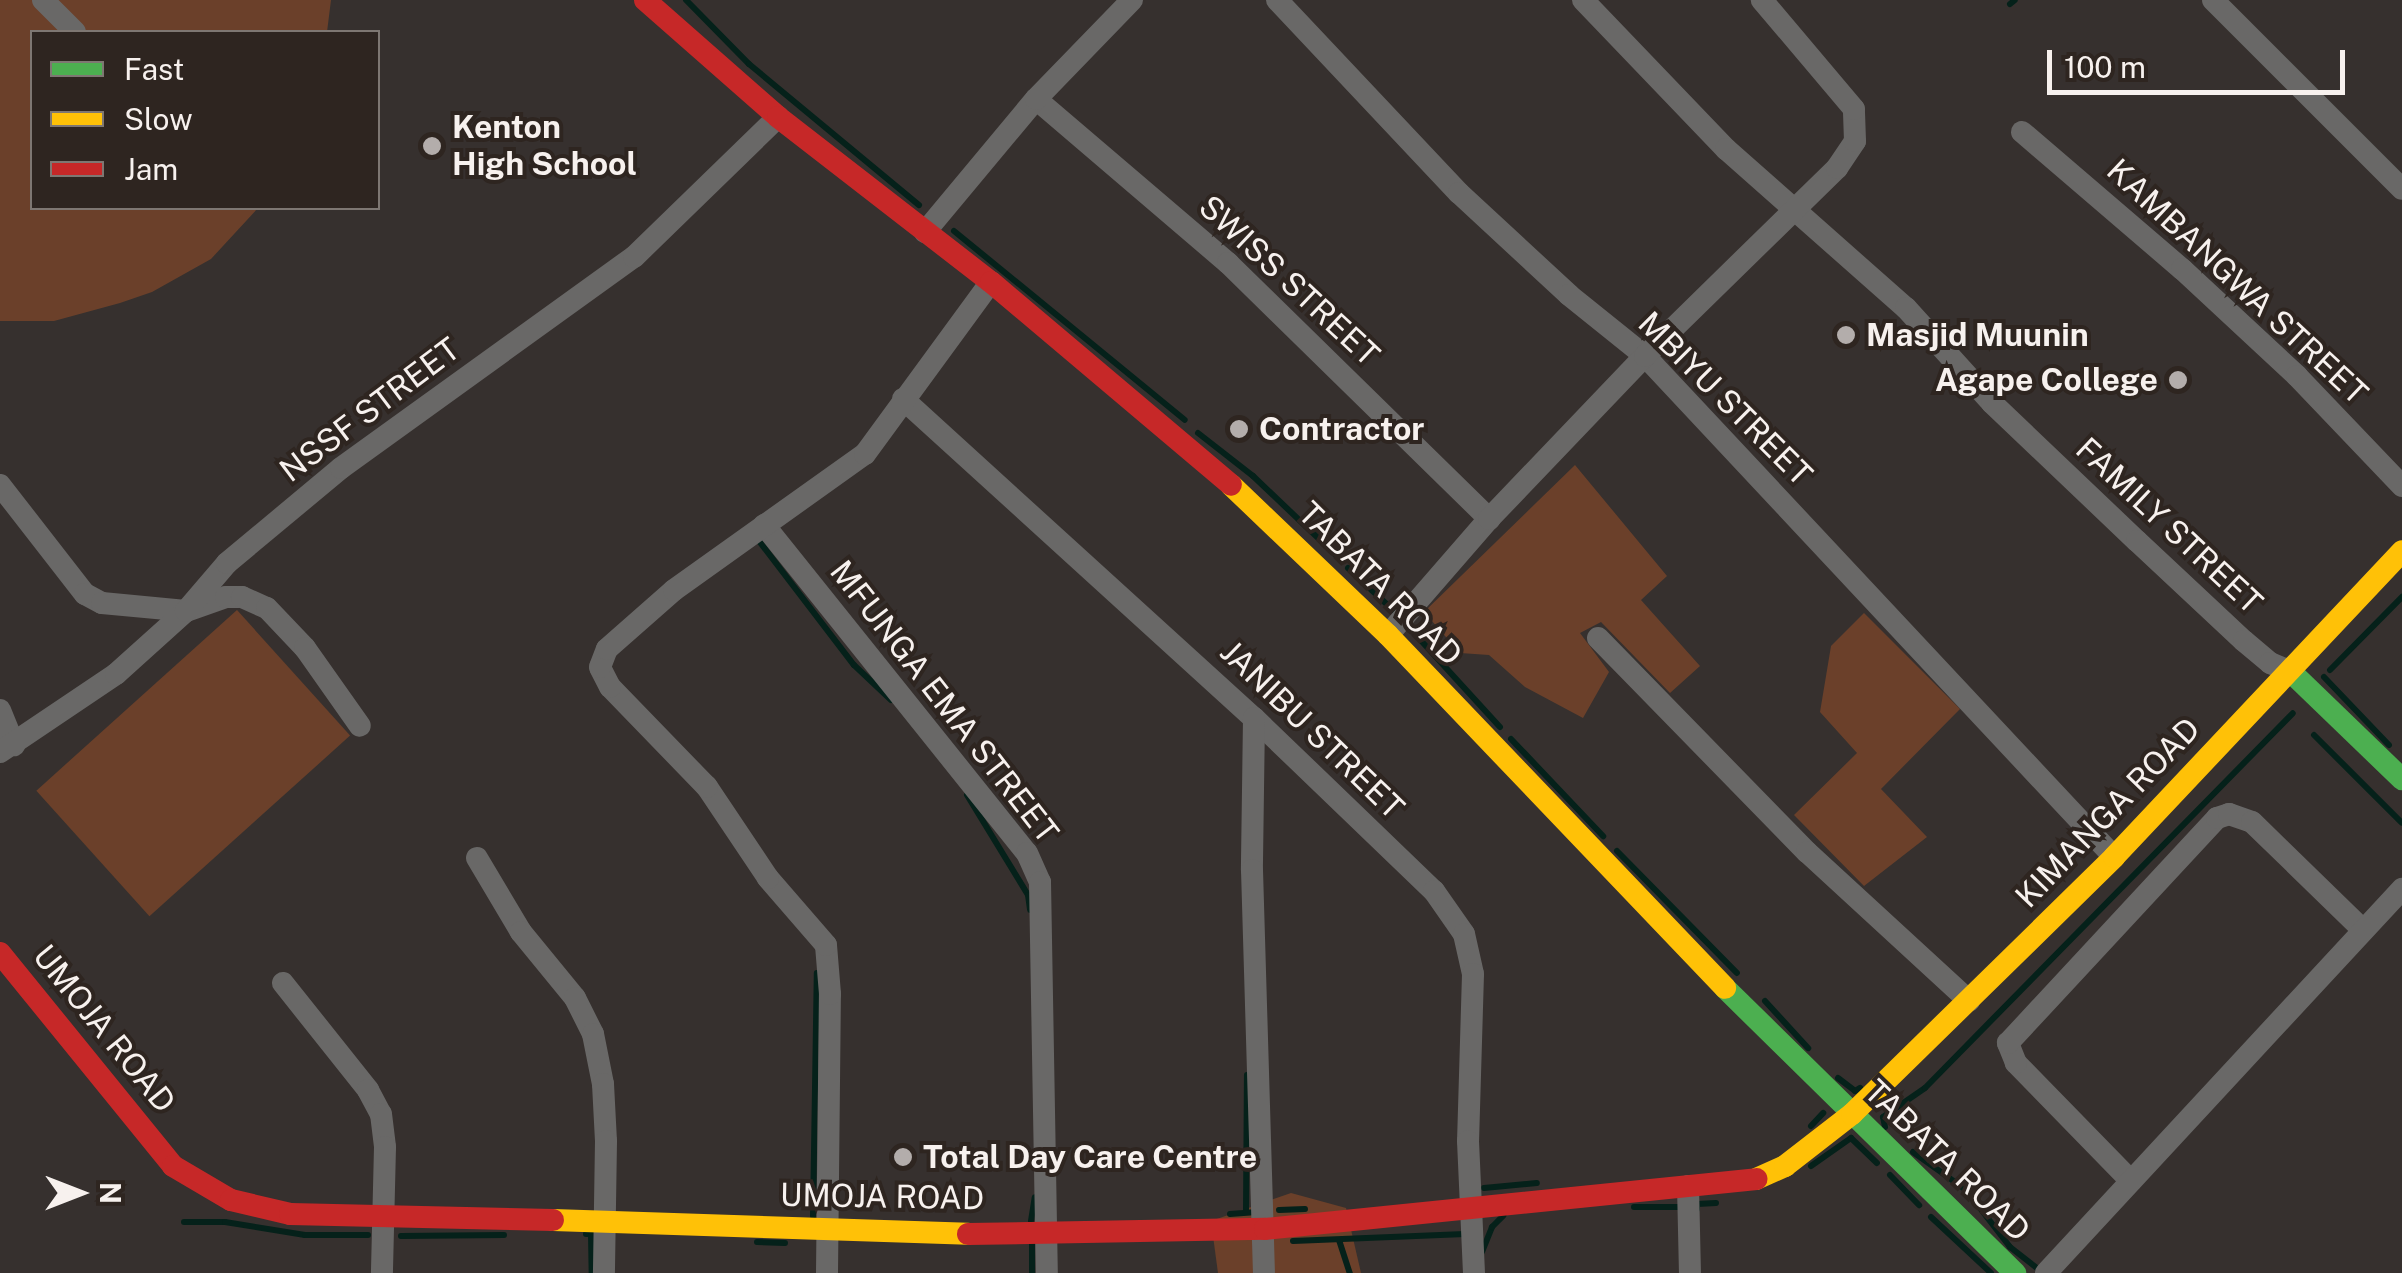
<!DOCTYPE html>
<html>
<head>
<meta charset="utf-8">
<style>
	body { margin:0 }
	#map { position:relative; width:2402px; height:1273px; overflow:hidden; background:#36302e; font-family:"Public Sans",sans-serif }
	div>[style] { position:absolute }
	.green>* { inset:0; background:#6b402a; transform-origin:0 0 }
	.stream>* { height:6px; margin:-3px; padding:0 3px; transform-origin:3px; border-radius:3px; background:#05211a }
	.street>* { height:22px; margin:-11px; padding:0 11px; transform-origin:11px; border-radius:11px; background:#696867 }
	.fast>* { height:22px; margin:-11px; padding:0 11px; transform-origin:11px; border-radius:11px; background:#4caf50 }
	.slow>* { height:22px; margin:-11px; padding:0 11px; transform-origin:11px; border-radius:11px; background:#ffc107 }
	.jam>* { height:22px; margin:-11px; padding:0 11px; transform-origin:11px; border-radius:11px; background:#c62828 }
	.dots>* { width:28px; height:28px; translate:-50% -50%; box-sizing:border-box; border:5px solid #2e2520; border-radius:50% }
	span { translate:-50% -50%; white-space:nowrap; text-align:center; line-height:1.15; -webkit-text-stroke:8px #2e2520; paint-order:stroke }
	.poi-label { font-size:32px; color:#f7f1ee; font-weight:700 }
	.left { translate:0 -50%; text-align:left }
	.right { translate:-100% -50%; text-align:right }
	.street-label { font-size:32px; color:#f7f1ee }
	.legend { position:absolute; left:30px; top:30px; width:350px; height:180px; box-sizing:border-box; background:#2e2520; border:2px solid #7e7772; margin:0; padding:12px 18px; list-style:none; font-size:30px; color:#f7f1ee }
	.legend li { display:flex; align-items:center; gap:20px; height:50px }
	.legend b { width:50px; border:2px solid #7e7772 }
	.north { position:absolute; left:30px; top:1143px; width:100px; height:100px; -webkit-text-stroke:8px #2e2520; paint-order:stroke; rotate:90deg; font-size:28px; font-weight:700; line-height:40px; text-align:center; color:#f7f1ee }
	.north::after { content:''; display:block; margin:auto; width:35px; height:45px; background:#f7f1ee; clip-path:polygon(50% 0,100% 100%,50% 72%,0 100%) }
	.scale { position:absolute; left:2047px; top:50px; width:298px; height:45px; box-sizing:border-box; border:5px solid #f7f1ee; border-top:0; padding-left:12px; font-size:30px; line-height:35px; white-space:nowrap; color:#f7f1ee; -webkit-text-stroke:8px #2e2520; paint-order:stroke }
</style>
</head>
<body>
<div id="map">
	<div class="green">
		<i style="clip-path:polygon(0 0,331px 0,327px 32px,32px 32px,32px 208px,258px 208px,211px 259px,152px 292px,120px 303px,54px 321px,0 321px)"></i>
		<i style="clip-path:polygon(1575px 465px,1667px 576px,1641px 600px,1700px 666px,1670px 693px,1601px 622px,1580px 633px,1609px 672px,1583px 718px,1525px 687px,1489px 655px,1460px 653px,1424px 612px)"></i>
		<i style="left:237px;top:610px;width:169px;height:270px;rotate:48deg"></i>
		<i style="clip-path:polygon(1864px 613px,1960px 709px,1881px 789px,1927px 837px,1864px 886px,1794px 815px,1857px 753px,1820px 712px,1831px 646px)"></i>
		<i style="clip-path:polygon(1291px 1193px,1346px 1208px,1361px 1273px,1218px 1273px,1211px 1221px)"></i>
	</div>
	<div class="stream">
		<i style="left:686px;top:0;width:90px;rotate:45.5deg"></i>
		<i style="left:749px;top:64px;width:221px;rotate:39.7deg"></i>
		<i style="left:2010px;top:4px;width:6px;rotate:-39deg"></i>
		<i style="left:954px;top:231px;width:298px;rotate:39.3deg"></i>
		<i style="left:1198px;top:433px;width:70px;rotate:38deg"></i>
		<i style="left:1253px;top:476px;width:115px;rotate:43.6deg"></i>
		<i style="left:756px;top:537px;width:161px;rotate:52.6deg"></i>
		<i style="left:854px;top:665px;width:51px;rotate:43.4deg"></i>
		<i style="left:1348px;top:568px;width:63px;rotate:43.1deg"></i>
		<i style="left:1415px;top:634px;width:126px;rotate:47.6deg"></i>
		<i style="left:2330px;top:670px;width:103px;rotate:-45.4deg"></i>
		<i style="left:2324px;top:677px;width:94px;rotate:46.3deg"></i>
		<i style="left:2314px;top:735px;width:124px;rotate:45deg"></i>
		<i style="left:1511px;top:739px;width:134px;rotate:46.5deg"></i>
		<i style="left:967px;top:795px;width:117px;rotate:58.6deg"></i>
		<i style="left:1028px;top:895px;width:15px;rotate:82deg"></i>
		<i style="left:1617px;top:851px;width:171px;rotate:45.5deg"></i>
		<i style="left:1765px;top:1001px;width:64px;rotate:47.5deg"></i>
		<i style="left:1838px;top:1078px;width:21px;rotate:37deg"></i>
		<i style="left:1855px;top:1091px;width:6px;rotate:-31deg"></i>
		<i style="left:1811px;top:1126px;width:18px;rotate:-47deg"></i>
		<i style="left:1885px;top:1127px;width:10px;rotate:-101deg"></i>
		<i style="left:1883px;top:1117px;width:51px;rotate:-34.6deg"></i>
		<i style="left:1925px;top:1088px;width:525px;rotate:-45.54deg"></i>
		<i style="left:1913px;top:1152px;width:65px;rotate:35.6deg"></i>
		<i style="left:1966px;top:1190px;width:72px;rotate:52.3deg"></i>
		<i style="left:2010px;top:1247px;width:41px;rotate:38deg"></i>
		<i style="left:1811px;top:1166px;width:49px;rotate:-35deg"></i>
		<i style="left:1851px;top:1138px;width:36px;rotate:44deg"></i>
		<i style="left:1890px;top:1175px;width:42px;rotate:46deg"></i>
		<i style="left:1484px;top:1188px;width:53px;rotate:-5.4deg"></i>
		<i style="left:1634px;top:1207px;width:45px"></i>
		<i style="left:1697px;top:1209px;width:5px;rotate:-90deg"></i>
		<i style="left:1697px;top:1204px;width:19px;rotate:-3deg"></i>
		<i style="left:1279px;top:1210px;width:26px;rotate:-2deg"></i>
		<i style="left:1246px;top:1212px;width:137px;rotate:-89.6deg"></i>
		<i style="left:1230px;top:1214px;width:27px;rotate:-4deg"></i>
		<i style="left:813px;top:1216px;width:243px;rotate:-89.1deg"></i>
		<i style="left:1931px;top:1217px;width:82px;rotate:43deg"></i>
		<i style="left:1031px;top:1221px;width:24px;rotate:-81deg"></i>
		<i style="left:184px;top:1222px;width:41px"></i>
		<i style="left:225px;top:1222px;width:81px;rotate:9.2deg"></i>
		<i style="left:305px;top:1235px;width:63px"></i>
		<i style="left:586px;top:1234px;width:5px"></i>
		<i style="left:591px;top:1234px;width:39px;rotate:89deg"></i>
		<i style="left:401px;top:1236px;width:103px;rotate:-0.6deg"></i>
		<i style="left:1339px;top:1240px;width:35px;rotate:72deg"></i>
		<i style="left:1293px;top:1241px;width:172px;rotate:-2.3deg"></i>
		<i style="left:757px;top:1242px;width:28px;rotate:2deg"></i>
		<i style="left:1032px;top:1244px;width:29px;rotate:90deg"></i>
		<i style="left:1482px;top:1252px;width:27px;rotate:-68deg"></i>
		<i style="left:1492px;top:1227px;width:16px;rotate:-45deg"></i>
	</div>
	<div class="street">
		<i style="left:43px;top:0;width:45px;rotate:45deg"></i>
		<i style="left:1277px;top:0;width:265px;rotate:46.7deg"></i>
		<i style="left:1459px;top:193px;width:150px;rotate:42.8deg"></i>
		<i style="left:1569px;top:295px;width:97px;rotate:38.8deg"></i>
		<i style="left:1645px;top:356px;width:686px;rotate:46.89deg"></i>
		<i style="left:1583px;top:0;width:207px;rotate:46.2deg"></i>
		<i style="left:1726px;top:149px;width:240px;rotate:41.5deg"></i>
		<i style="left:1906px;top:308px;width:128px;rotate:47.8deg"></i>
		<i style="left:1992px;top:403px;width:200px;rotate:43.6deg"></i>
		<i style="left:2137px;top:541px;width:146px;rotate:43.1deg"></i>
		<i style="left:2244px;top:641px;width:34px;rotate:40deg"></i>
		<i style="left:2270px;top:663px;width:22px;rotate:22deg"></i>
		<i style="left:2213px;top:0;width:267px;rotate:45deg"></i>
		<i style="left:1036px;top:99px;width:253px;rotate:40.5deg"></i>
		<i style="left:1228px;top:263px;width:366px;rotate:44.4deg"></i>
		<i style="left:2022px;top:132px;width:211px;rotate:40.6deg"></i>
		<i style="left:2182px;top:269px;width:157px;rotate:42.9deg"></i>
		<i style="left:2297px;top:376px;width:152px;rotate:46.3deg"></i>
		<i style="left:925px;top:232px;width:173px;rotate:-50.2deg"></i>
		<i style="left:1036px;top:99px;width:138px;rotate:-45.9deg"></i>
		<i style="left:903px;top:399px;width:474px;rotate:42.3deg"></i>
		<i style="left:1254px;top:718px;width:250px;rotate:43.9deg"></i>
		<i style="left:1434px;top:891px;width:52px;rotate:55.1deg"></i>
		<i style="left:1464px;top:934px;width:41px;rotate:77.3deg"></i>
		<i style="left:1473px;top:974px;width:167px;rotate:91.7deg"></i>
		<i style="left:1468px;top:1141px;width:132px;rotate:87.4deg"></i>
		<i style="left:0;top:485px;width:138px;rotate:52.1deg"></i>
		<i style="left:85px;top:594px;width:19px;rotate:28deg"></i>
		<i style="left:102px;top:603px;width:84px;rotate:5.4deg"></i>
		<i style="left:186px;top:611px;width:42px;rotate:-19.3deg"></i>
		<i style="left:226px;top:597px;width:16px"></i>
		<i style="left:242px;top:597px;width:27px;rotate:24deg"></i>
		<i style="left:267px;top:608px;width:55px;rotate:46.5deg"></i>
		<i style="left:305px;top:648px;width:95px;rotate:54.8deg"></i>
		<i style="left:764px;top:525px;width:420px;rotate:51.3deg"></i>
		<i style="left:1027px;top:853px;width:32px;rotate:66deg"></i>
		<i style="left:1040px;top:882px;width:391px;rotate:89deg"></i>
		<i style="left:1388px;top:635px;width:154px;rotate:-49deg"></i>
		<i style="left:1489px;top:519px;width:226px;rotate:-46.3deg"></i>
		<i style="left:1645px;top:356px;width:269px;rotate:-44.4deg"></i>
		<i style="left:1837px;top:168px;width:32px;rotate:-56deg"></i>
		<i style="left:1855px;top:141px;width:32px;rotate:-92deg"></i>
		<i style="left:1854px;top:109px;width:143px;rotate:-130.2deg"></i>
		<i style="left:1598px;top:638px;width:299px;rotate:45.7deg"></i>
		<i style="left:1807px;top:852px;width:220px;rotate:42.6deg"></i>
		<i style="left:0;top:710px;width:38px;rotate:68deg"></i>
		<i style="left:1254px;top:718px;width:152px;rotate:90.8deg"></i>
		<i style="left:1252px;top:870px;width:403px;rotate:88.3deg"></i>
		<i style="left:0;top:752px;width:140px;rotate:-33.9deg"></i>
		<i style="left:116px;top:674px;width:94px;rotate:-42deg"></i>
		<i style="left:186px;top:611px;width:63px;rotate:-49.5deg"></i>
		<i style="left:227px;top:563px;width:148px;rotate:-39.8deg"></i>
		<i style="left:341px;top:468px;width:361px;rotate:-35.8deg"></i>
		<i style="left:634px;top:257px;width:201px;rotate:-44.2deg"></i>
		<i style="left:477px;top:858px;width:86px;rotate:59.3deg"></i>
		<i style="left:521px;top:932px;width:85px;rotate:50.7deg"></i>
		<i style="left:575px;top:998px;width:40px;rotate:63.4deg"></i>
		<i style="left:593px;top:1034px;width:51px;rotate:78.7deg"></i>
		<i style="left:603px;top:1084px;width:57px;rotate:87deg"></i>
		<i style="left:606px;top:1141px;width:132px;rotate:90.9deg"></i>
		<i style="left:283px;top:983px;width:137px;rotate:51.5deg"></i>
		<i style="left:368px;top:1090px;width:27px;rotate:62deg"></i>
		<i style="left:381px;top:1114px;width:33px;rotate:83deg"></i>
		<i style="left:385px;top:1147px;width:126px;rotate:91.4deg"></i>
		<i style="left:2131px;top:1181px;width:165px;rotate:-134.3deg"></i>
		<i style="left:2016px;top:1063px;width:22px;rotate:-112deg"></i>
		<i style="left:2008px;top:1043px;width:307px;rotate:-47.1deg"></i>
		<i style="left:2217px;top:818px;width:13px;rotate:-18deg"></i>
		<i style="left:2229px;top:814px;width:24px;rotate:19deg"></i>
		<i style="left:2252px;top:822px;width:155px;rotate:44.2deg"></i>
		<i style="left:1688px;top:1186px;width:87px;rotate:88.7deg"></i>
		<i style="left:827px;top:1273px;width:279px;rotate:-89.4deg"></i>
		<i style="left:830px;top:994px;width:49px;rotate:-94.7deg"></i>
		<i style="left:826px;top:945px;width:89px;rotate:-130.9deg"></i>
		<i style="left:768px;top:878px;width:110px;rotate:-123.8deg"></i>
		<i style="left:707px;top:787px;width:139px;rotate:-134.1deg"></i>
		<i style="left:610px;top:687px;width:22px;rotate:-117deg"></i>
		<i style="left:600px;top:667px;width:19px;rotate:-69deg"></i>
		<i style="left:607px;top:649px;width:89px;rotate:-41.4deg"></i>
		<i style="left:674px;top:590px;width:234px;rotate:-35.5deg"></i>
		<i style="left:865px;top:454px;width:213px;rotate:-53.8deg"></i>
		<i style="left:2046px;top:1273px;width:524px;rotate:-47.17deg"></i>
	</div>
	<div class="fast">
		<i style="left:2290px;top:671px;width:156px;rotate:44deg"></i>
		<i style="left:1725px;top:988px;width:407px;rotate:44.5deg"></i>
	</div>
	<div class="slow">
		<i style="left:1231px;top:485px;width:217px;rotate:43.7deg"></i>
		<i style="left:1388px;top:635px;width:488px;rotate:46.3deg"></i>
		<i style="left:1756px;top:1179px;width:32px;rotate:-24deg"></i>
		<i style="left:1785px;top:1166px;width:85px;rotate:-37.8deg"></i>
		<i style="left:1852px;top:1114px;width:367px;rotate:-44.4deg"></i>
		<i style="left:2114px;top:857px;width:420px;rotate:-46.7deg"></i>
		<i style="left:553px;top:1220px;width:415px;rotate:1.9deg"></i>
	</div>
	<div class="jam">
		<i style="left:645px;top:0;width:177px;rotate:41.3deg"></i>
		<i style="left:778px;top:117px;width:269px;rotate:37.8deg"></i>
		<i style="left:991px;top:282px;width:314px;rotate:40.2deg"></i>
		<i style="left:0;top:953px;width:274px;rotate:50.9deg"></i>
		<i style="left:173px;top:1166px;width:67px;rotate:30.4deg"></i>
		<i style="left:231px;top:1200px;width:61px;rotate:13.3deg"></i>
		<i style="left:290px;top:1214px;width:263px;rotate:1.3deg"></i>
		<i style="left:968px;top:1234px;width:297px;rotate:-1deg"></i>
		<i style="left:1265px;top:1229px;width:494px;rotate:-5.8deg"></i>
	</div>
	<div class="dots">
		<i style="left:432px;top:146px;background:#b3adab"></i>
		<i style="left:1846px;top:335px;background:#b3adab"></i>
		<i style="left:2178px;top:380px;background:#b3adab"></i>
		<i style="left:1239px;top:429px;background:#b3adab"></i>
		<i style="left:903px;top:1157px;background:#b3adab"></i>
	</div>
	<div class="poi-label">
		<span class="left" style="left:452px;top:146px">Kenton<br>High School</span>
		<span class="left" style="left:1866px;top:335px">Masjid Muunin</span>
		<span class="right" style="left:2158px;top:380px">Agape College</span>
		<span class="left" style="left:1259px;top:429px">Contractor</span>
		<span class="left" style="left:923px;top:1157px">Total Day Care Centre</span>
	</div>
	<div class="street-label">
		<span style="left:1289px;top:281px;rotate:43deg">SWISS STREET</span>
		<span style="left:2237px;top:282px;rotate:43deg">KAMBANGWA STREET</span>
		<span style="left:1725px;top:399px;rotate:45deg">MBIYU STREET</span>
		<span style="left:370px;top:410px;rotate:-37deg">NSSF STREET</span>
		<span style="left:2169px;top:526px;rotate:43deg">FAMILY STREET</span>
		<span style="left:1380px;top:584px;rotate:45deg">TABATA ROAD</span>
		<span style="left:944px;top:702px;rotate:52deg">MFUNGA EMA STREET</span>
		<span style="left:1312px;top:730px;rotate:44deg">JANIBU STREET</span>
		<span style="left:2108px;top:813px;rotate:-46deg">KIMANGA ROAD</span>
		<span style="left:104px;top:1029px;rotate:51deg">UMOJA ROAD</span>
		<span style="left:1947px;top:1161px;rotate:44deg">TABATA ROAD</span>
		<span style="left:882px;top:1197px;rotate:1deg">UMOJA ROAD</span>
	</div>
	<ul class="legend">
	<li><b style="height:12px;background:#4caf50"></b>Fast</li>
	<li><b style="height:12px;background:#ffc107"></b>Slow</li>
	<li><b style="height:12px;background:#c62828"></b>Jam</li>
	</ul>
	<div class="north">N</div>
	<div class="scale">100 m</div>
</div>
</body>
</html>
